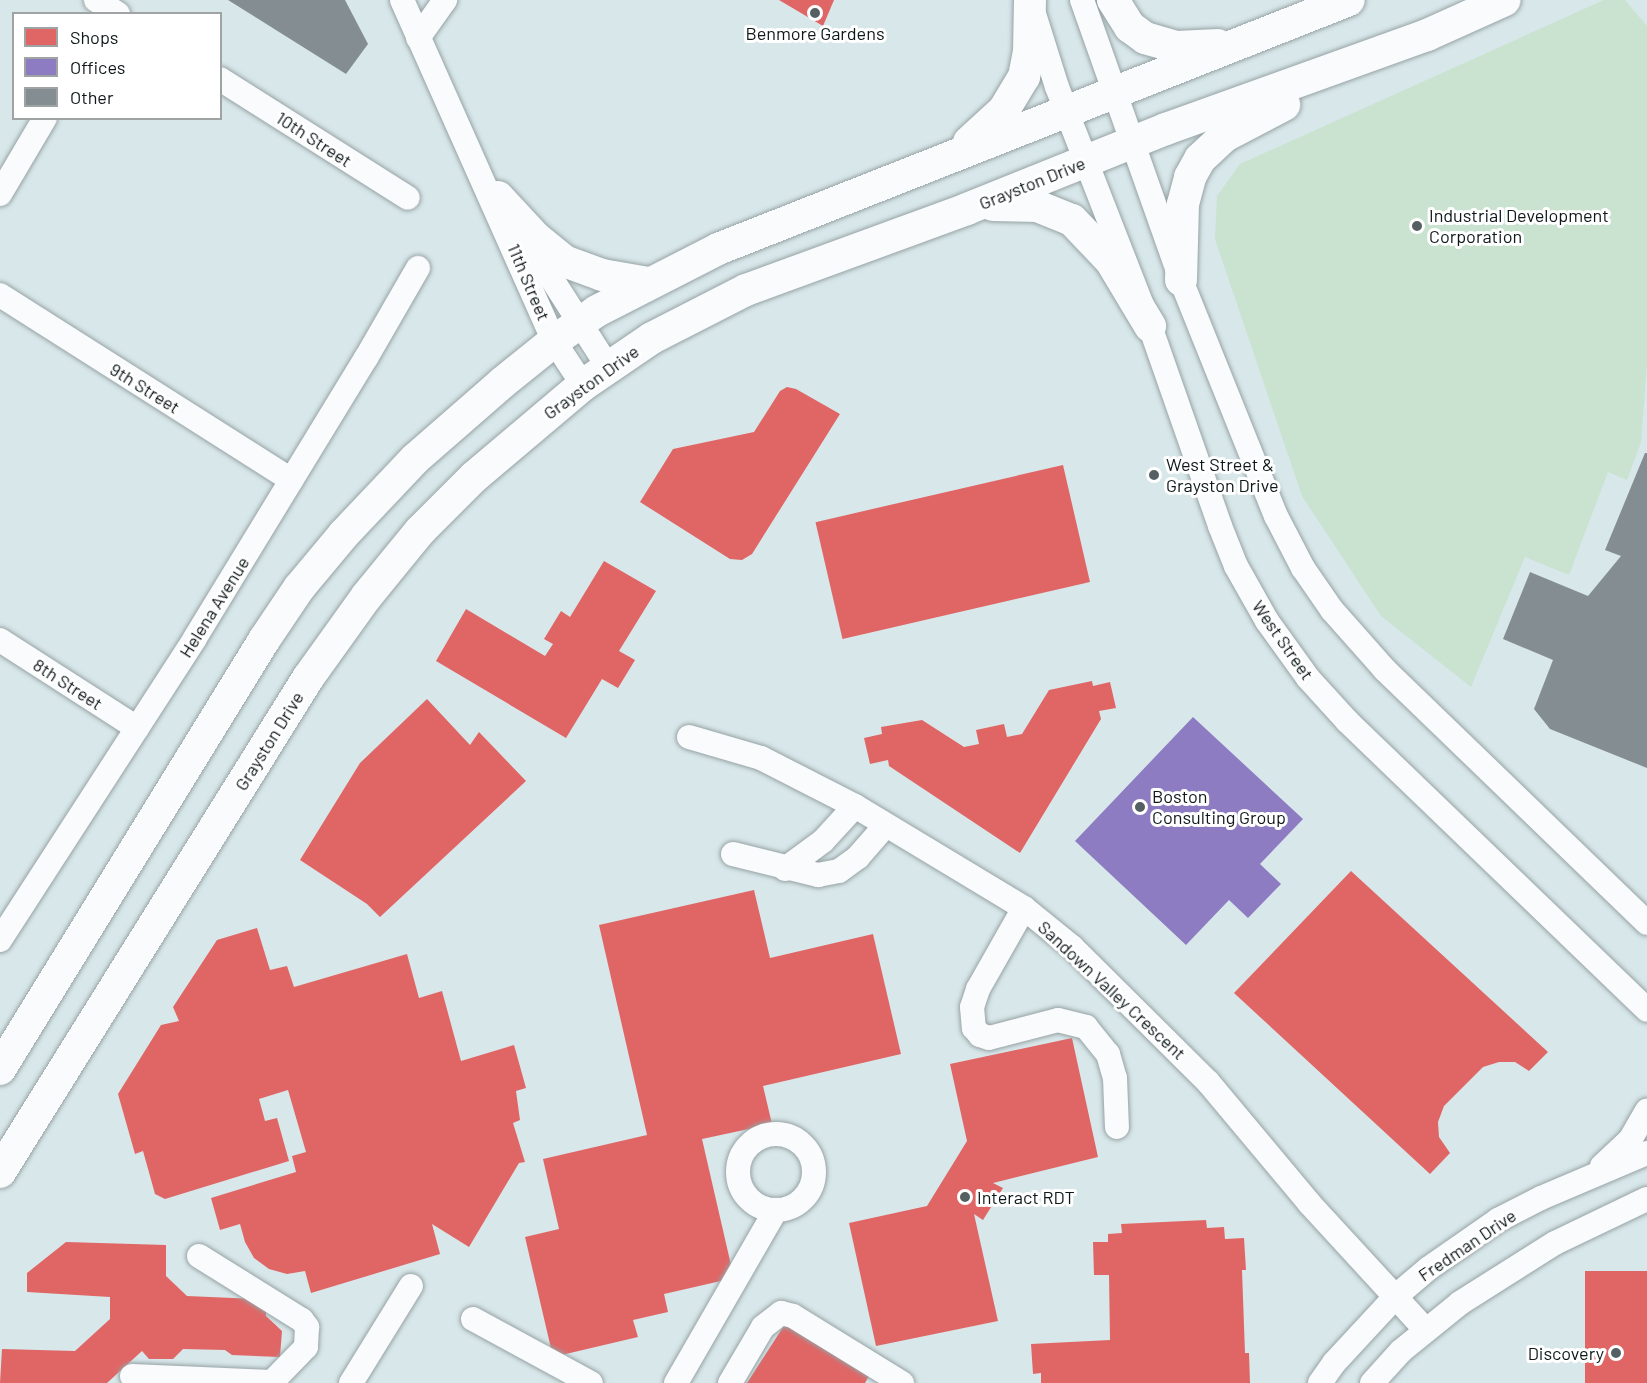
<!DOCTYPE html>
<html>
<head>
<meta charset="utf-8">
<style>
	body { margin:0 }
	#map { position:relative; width:1647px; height:1383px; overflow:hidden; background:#d8e7ea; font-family:Barlow,sans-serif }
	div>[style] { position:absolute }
	.green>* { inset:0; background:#c9e3d0 }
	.shops>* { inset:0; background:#e06666; transform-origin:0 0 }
	.offices>* { inset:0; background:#8e7cc3 }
	.building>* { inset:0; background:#848e92 }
	.roads { filter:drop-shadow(0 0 2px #97a3a5) drop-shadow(0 0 2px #97a3a5) }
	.minor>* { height:24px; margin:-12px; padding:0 12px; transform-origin:12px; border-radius:12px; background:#f9fbfc }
	.minor>.ring { margin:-12px; padding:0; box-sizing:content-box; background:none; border:24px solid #f9fbfc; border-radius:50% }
	.major>* { height:32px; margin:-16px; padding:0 16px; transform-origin:16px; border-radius:16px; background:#f9fbfc }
	.dots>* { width:16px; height:16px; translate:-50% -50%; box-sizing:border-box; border:3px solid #fff; border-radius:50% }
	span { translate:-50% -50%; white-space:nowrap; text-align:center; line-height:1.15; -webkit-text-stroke:6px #fff; paint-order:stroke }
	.poi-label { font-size:18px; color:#0e1819 }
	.left { translate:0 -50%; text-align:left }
	.right { translate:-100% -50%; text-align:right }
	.street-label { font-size:18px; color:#0e1819 }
	.legend { position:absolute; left:12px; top:12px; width:210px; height:108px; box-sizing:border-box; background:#fff; border:2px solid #9fa3a3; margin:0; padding:8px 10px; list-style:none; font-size:18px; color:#0e1819 }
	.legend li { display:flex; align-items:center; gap:12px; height:30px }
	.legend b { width:30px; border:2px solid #9fa3a3 }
</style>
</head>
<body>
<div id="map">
	<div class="green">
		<i style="clip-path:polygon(1604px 0,1625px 0,1647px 26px,1647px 364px,1641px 442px,1627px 480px,1608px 472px,1569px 575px,1525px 557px,1471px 687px,1381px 616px,1302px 496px,1215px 239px,1217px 196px,1240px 164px)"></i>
	</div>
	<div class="shops">
		<i style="clip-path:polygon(779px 0,834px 0,823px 26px)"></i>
		<i style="clip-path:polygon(787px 387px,796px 389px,840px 414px,752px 554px,742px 560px,730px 559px,640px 502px,673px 449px,754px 432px,780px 391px)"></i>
		<i style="left:1063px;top:465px;width:120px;height:254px;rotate:77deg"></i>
		<i style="clip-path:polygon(604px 561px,656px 591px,619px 651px,635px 660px,618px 688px,602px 679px,566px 738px,436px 661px,466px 609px,545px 656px,553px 644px,544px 639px,561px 611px,570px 617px)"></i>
		<i style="clip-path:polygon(1092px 681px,1093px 686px,1110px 682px,1116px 708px,1099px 711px,1101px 719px,1020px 853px,889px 766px,888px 760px,870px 764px,864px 738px,882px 734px,881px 727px,922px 720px,964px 747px,979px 744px,976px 730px,1004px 724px,1007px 737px,1022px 734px,1049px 690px)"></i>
		<i style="clip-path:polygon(427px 699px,470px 745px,479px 732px,526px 781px,380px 917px,367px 904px,300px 860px,360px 763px)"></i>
		<i style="clip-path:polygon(1351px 871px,1548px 1052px,1529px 1071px,1515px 1062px,1499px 1062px,1483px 1067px,1444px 1106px,1438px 1122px,1439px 1137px,1450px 1153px,1430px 1174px,1234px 993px)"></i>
		<i style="clip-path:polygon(754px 890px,770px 958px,873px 934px,901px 1054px,763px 1086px,772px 1124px,702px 1139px,734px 1278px,664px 1294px,668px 1312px,633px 1320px,638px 1337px,553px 1357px,525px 1237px,559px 1229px,543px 1159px,647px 1135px,599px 925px)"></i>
		<i style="clip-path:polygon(257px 928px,270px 970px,287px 966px,294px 987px,407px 954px,419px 998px,442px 991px,461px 1061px,514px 1045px,526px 1088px,516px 1091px,520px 1120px,513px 1123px,525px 1162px,519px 1163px,469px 1247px,432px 1224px,440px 1254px,311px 1293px,305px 1271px,287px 1274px,269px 1269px,254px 1258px,245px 1242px,240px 1224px,220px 1230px,211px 1198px,296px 1172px,292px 1156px,306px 1152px,288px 1090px,259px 1099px,265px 1121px,277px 1118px,289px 1161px,165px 1199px,155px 1194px,143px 1151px,135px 1154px,118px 1094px,161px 1025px,179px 1021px,173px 1007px,217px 940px)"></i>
		<i style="clip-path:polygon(1072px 1038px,1098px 1157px,993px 1183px,1003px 1188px,983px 1220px,974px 1214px,998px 1321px,876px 1346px,849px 1223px,927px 1206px,967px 1141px,950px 1064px)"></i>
		<i style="clip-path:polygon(1206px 1220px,1207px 1228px,1224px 1227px,1225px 1239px,1244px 1238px,1246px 1270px,1242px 1270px,1245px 1353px,1249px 1353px,1250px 1383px,1041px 1383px,1041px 1373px,1033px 1374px,1031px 1344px,1110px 1340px,1109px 1275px,1094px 1275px,1093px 1242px,1108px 1242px,1108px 1234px,1122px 1233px,1121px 1224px)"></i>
		<i style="clip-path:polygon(66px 1242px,166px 1245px,166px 1276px,187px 1296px,258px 1299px,257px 1307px,266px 1308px,266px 1316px,282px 1331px,280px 1357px,232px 1355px,225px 1350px,183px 1349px,173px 1359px,149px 1359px,142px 1351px,107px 1383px,0 1383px,2px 1349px,75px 1351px,110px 1319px,110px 1297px,27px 1292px,27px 1273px)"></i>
		<i style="left:1647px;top:1271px;width:112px;height:62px;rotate:90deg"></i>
		<i style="clip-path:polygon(785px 1324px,869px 1376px,865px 1383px,747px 1383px)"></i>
	</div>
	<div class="offices">
		<i style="clip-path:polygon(1193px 717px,1303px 819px,1260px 864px,1281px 884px,1248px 918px,1229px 900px,1186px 945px,1075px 841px)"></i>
	</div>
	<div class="building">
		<i style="clip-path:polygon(228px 0,345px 0,368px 44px,346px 74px)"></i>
		<i style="clip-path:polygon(1645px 453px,1647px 453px,1647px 768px,1550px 729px,1534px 709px,1553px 660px,1503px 639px,1530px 572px,1588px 596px,1621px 556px,1605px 550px)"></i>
	</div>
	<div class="roads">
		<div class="minor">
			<i style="left:96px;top:0;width:26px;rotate:32deg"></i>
			<i style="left:402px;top:0;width:373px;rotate:66deg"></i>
			<i style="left:554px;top:341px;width:53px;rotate:56.6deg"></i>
			<i style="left:1082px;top:0;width:297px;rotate:70.5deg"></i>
			<i style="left:1181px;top:280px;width:254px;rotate:68.1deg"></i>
			<i style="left:1276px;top:516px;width:59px;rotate:62.6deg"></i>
			<i style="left:1303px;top:568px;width:51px;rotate:55.4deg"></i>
			<i style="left:1332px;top:610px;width:80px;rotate:48.5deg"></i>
			<i style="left:1385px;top:670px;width:364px;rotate:44deg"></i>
			<i style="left:1035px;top:17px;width:73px;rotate:72.6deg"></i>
			<i style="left:1057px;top:87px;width:256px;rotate:68.7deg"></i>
			<i style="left:1150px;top:326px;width:212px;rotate:70.7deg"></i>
			<i style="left:1220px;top:526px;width:43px;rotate:68.2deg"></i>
			<i style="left:1236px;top:566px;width:63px;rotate:60.6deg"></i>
			<i style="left:1267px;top:621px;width:70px;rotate:54.3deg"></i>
			<i style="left:1308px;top:678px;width:59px;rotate:47.7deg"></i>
			<i style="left:1348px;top:722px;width:415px;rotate:43.9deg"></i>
			<i style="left:418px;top:38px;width:47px;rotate:-54.6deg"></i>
			<i style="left:220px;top:79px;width:222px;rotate:32.3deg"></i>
			<i style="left:0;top:194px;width:88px;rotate:-59.4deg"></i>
			<i style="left:525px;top:237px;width:154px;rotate:57.4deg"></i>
			<i style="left:0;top:295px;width:345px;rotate:32.4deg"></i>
			<i style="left:0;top:640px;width:163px;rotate:32.7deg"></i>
			<i style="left:689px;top:737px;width:75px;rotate:16.3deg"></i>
			<i style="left:761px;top:758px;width:106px;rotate:27.1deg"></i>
			<i style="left:855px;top:806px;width:197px;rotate:31.1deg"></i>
			<i style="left:1024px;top:908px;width:62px;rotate:39.1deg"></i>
			<i style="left:1072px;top:947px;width:192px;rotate:44.8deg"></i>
			<i style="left:1208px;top:1082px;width:158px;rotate:50.1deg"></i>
			<i style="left:1309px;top:1203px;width:171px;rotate:47.4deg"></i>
			<i style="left:733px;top:854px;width:88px;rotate:13.9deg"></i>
			<i style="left:818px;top:875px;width:21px;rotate:-11deg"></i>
			<i style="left:839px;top:871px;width:24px;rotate:-36deg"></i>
			<i style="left:858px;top:857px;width:41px;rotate:-48.9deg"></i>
			<i style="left:785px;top:869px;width:47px;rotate:-36.4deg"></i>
			<i style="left:823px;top:841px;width:47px;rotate:-47.6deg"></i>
			<i style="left:1024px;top:908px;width:93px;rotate:119.6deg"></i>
			<i style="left:978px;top:989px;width:19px;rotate:108deg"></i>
			<i style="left:972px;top:1007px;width:21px;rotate:85deg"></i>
			<i style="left:974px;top:1028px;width:9px;rotate:49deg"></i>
			<i style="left:980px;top:1035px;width:9px;rotate:18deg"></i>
			<i style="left:989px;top:1038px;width:71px;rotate:-14.6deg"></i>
			<i style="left:1058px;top:1020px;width:29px;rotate:14deg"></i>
			<i style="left:1086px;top:1027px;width:35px;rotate:51deg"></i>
			<i style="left:1108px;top:1054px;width:25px;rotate:74deg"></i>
			<i style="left:1115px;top:1078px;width:49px;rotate:87.7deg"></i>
			<i style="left:0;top:940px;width:359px;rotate:-57.1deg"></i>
			<i style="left:195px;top:638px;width:328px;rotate:-58.6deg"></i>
			<i style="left:366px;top:358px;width:104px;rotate:-60deg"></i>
			<i class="ring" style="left:738px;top:1134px;width:52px;height:52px"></i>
			<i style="left:1602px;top:1166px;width:38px;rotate:-43deg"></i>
			<i style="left:1630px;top:1140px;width:34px;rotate:-60deg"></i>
			<i style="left:199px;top:1256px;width:121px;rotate:31.9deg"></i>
			<i style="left:302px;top:1320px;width:9px;rotate:54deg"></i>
			<i style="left:307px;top:1327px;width:20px;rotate:93deg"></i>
			<i style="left:306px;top:1347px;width:50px;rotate:134.2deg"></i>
			<i style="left:473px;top:1319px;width:134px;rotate:28.5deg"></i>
			<i style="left:132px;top:1376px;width:139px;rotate:2.5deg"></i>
			<i style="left:351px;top:1383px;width:114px;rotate:-58.3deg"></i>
			<i style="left:676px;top:1383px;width:200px;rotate:-60deg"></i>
			<i style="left:730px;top:1383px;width:65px;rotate:-59.5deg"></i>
			<i style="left:763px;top:1327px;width:23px;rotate:-38deg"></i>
			<i style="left:781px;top:1313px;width:12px;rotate:14deg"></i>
			<i style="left:793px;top:1316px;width:128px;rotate:31.6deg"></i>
			<i style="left:1320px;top:1383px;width:24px;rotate:-55deg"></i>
			<i style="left:1334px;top:1363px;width:91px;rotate:-47.2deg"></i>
			<i style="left:1396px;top:1296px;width:43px;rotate:-40.3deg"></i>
			<i style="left:1429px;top:1268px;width:84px;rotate:-34.8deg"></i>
			<i style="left:1498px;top:1220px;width:48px;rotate:-27.1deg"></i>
			<i style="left:1541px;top:1198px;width:115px;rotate:-23deg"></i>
			<i style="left:1372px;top:1383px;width:43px;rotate:-47.8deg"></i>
			<i style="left:1401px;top:1351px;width:76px;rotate:-39.1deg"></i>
			<i style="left:1460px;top:1303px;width:112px;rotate:-32.3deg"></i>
			<i style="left:1555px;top:1243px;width:102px;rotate:-25.6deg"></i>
		</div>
		<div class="major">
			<i style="left:1113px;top:0;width:32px;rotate:58deg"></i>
			<i style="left:1130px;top:27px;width:19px;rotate:36deg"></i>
			<i style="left:1145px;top:38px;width:33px;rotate:16deg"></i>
			<i style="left:1177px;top:47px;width:41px;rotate:-2.8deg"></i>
			<i style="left:969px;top:142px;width:47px;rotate:-42.4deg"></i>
			<i style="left:1004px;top:110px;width:39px;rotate:-59deg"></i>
			<i style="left:1024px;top:77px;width:25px;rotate:-79deg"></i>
			<i style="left:1029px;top:52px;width:52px;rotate:-88.9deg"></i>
			<i style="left:498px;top:197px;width:56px;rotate:47.2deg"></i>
			<i style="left:536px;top:238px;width:36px;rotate:39deg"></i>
			<i style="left:564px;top:261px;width:40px;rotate:20.2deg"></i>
			<i style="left:602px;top:275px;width:47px;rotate:9.9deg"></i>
			<i style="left:993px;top:205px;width:44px;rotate:1.3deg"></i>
			<i style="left:1037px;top:206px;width:38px;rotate:22deg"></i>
			<i style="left:1072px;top:220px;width:57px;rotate:46.4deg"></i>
			<i style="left:1111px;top:261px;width:76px;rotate:59deg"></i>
			<i style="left:1181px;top:280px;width:76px;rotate:-88.5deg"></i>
			<i style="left:1183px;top:204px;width:28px;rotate:-75deg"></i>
			<i style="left:1190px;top:177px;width:21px;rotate:-61deg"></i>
			<i style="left:1200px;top:159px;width:34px;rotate:-43deg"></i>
			<i style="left:1225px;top:136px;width:67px;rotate:-27.7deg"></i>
			<i style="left:0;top:1069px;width:504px;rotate:-58.39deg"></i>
			<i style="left:264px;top:640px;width:63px;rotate:-56.1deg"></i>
			<i style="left:299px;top:588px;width:70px;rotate:-50.2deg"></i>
			<i style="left:344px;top:534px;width:103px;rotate:-46.6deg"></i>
			<i style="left:415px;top:459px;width:116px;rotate:-41.1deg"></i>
			<i style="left:502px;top:383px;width:67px;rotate:-38.9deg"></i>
			<i style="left:554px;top:341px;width:52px;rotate:-34.9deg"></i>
			<i style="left:597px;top:311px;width:136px;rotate:-27.1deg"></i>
			<i style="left:718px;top:249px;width:678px;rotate:-21.53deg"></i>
			<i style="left:0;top:1172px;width:582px;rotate:-58.06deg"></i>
			<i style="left:308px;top:678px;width:100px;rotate:-54.4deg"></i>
			<i style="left:366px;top:597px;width:85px;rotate:-50.7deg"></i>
			<i style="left:420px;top:531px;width:76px;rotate:-45deg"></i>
			<i style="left:474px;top:477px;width:143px;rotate:-40.2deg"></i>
			<i style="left:583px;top:385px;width:83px;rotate:-34.3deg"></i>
			<i style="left:652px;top:338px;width:106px;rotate:-27.1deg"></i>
			<i style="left:746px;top:290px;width:235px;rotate:-20.1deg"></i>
			<i style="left:967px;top:209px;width:214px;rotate:-21.9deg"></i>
			<i style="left:1166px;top:129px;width:277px;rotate:-19.8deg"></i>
			<i style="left:1427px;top:35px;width:85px;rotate:-24.2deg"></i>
		</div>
	</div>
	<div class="dots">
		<i style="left:815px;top:13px;background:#556062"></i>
		<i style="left:1417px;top:226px;background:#556062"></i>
		<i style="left:1154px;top:475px;background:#556062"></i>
		<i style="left:1140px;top:807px;background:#556062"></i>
		<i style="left:965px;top:1197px;background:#556062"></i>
		<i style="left:1616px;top:1353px;background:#556062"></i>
	</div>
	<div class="poi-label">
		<span style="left:815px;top:33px">Benmore Gardens</span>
		<span class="left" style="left:1429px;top:226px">Industrial Development<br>Corporation</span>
		<span class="left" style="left:1166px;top:475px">West Street &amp;<br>Grayston Drive</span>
		<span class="left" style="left:1152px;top:807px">Boston<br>Consulting Group</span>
		<span class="left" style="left:977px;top:1197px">Interact RDT</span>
		<span class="right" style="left:1604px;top:1353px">Discovery</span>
	</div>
	<div class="street-label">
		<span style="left:314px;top:139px;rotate:33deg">10th Street</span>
		<span style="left:1032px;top:183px;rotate:-22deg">Grayston Drive</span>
		<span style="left:529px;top:282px;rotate:67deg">11th Street</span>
		<span style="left:591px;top:382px;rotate:-36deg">Grayston Drive</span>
		<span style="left:145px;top:388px;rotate:32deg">9th Street</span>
		<span style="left:214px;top:607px;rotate:-58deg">Helena Avenue</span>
		<span style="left:1283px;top:640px;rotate:55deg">West Street</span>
		<span style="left:68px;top:684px;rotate:33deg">8th Street</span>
		<span style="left:269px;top:741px;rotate:-58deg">Grayston Drive</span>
		<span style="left:1112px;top:990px;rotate:43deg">Sandown Valley Crescent</span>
		<span style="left:1467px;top:1245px;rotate:-34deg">Fredman Drive</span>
	</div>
	<ul class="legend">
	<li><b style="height:16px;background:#e06666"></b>Shops</li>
	<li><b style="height:16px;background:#8e7cc3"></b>Offices</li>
	<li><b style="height:16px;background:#848e92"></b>Other</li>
	</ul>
</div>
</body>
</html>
